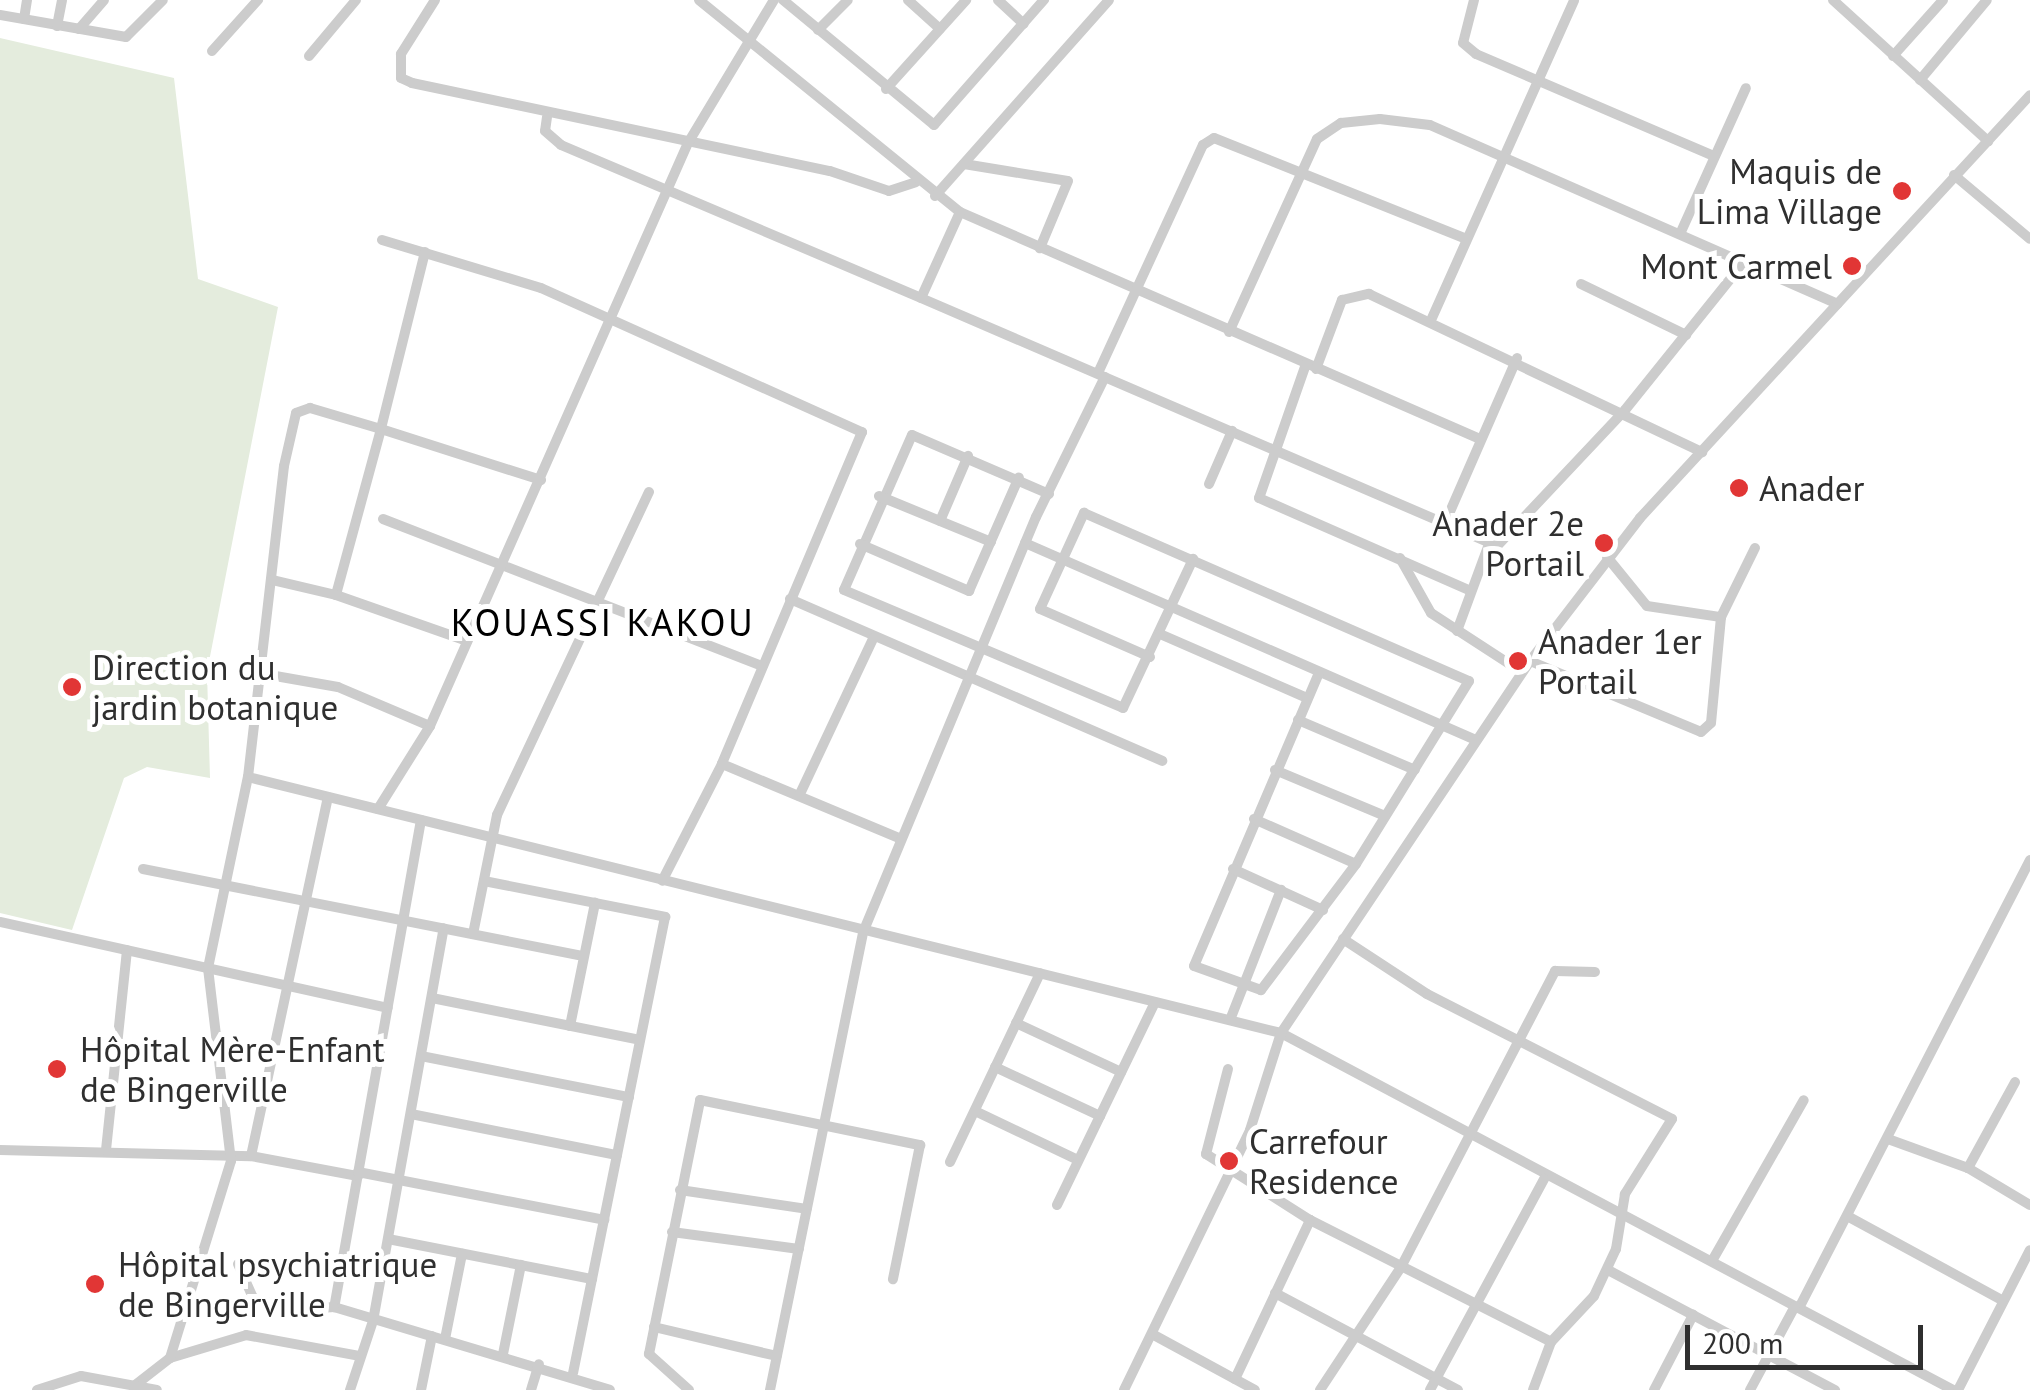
<!DOCTYPE html>
<html>
<head>
<meta charset="utf-8">
<style>
	body { margin:0 }
	#map { position:relative; width:2030px; height:1390px; overflow:hidden; background:#fff; font-family:"PT Sans",sans-serif }
	div>[style] { position:absolute }
	.green>* { inset:0; background:#e4ecdd }
	.minor>* { height:10px; margin:-5px; padding:0 5px; transform-origin:5px; border-radius:5px; background:#ccc }
	.dots>* { width:28px; height:28px; translate:-50% -50%; box-sizing:border-box; border:5px solid #fff; border-radius:50% }
	span { translate:-50% -50%; white-space:nowrap; text-align:center; line-height:1.15; -webkit-text-stroke:10px #fff; paint-order:stroke }
	.poi-label { font-size:35px; color:#2f2f2f }
	.right { translate:-100% -50%; text-align:right }
	.left { translate:0 -50%; text-align:left }
	.neighbourhood-label { font-size:38px; color:#000; letter-spacing:2.5px }
	.scale { position:absolute; left:1685px; top:1325px; width:238px; height:45px; box-sizing:border-box; border:5px solid #2f2f2f; border-top:0; padding-left:12px; font-size:30px; line-height:35px; white-space:nowrap; color:#2f2f2f; -webkit-text-stroke:8px #fff; paint-order:stroke }
</style>
</head>
<body>
<div id="map">
	<div class="green">
		<i style="clip-path:polygon(0 38px,174px 78px,198px 279px,278px 307px,207px 672px,210px 778px,147px 767px,124px 778px,72px 930px,0 913px)"></i>
	</div>
	<div class="minor">
		<i style="left:435px;top:0;width:64px;rotate:122.2deg"></i>
		<i style="left:401px;top:54px;width:24px;rotate:90deg"></i>
		<i style="left:401px;top:78px;width:12px;rotate:24deg"></i>
		<i style="left:412px;top:83px;width:427px;rotate:11.9deg"></i>
		<i style="left:830px;top:171px;width:62px;rotate:18.7deg"></i>
		<i style="left:889px;top:191px;width:28px;rotate:-18deg"></i>
		<i style="left:699px;top:0;width:336px;rotate:39.1deg"></i>
		<i style="left:960px;top:212px;width:567px;rotate:23.58deg"></i>
		<i style="left:783px;top:0;width:196px;rotate:39.6deg"></i>
		<i style="left:934px;top:125px;width:167px;rotate:-48.7deg"></i>
		<i style="left:908px;top:0;width:43px;rotate:42.2deg"></i>
		<i style="left:998px;top:0;width:35px;rotate:43deg"></i>
		<i style="left:1474px;top:0;width:44px;rotate:104.3deg"></i>
		<i style="left:1463px;top:43px;width:17px;rotate:40deg"></i>
		<i style="left:1476px;top:54px;width:259px;rotate:23.2deg"></i>
		<i style="left:1833px;top:0;width:210px;rotate:42.3deg"></i>
		<i style="left:0;top:15px;width:128px;rotate:9.9deg"></i>
		<i style="left:126px;top:37px;width:52px;rotate:-45deg"></i>
		<i style="left:24px;top:19px;width:19px;rotate:-81deg"></i>
		<i style="left:57px;top:26px;width:26px;rotate:-79deg"></i>
		<i style="left:79px;top:29px;width:38px;rotate:-49deg"></i>
		<i style="left:818px;top:30px;width:42px;rotate:-45deg"></i>
		<i style="left:212px;top:51px;width:69px;rotate:-48deg"></i>
		<i style="left:309px;top:56px;width:73px;rotate:-50deg"></i>
		<i style="left:1893px;top:56px;width:75px;rotate:-48.2deg"></i>
		<i style="left:1920px;top:80px;width:104px;rotate:-50.1deg"></i>
		<i style="left:886px;top:89px;width:120px;rotate:-48deg"></i>
		<i style="left:547px;top:117px;width:14px;rotate:98deg"></i>
		<i style="left:545px;top:131px;width:21px;rotate:41deg"></i>
		<i style="left:561px;top:145px;width:391px;rotate:23deg"></i>
		<i style="left:964px;top:164px;width:105px;rotate:9.3deg"></i>
		<i style="left:1068px;top:181px;width:73px;rotate:112.7deg"></i>
		<i style="left:1954px;top:175px;width:99px;rotate:40.1deg"></i>
		<i style="left:935px;top:196px;width:262px;rotate:-48.4deg"></i>
		<i style="left:960px;top:212px;width:94px;rotate:114.4deg"></i>
		<i style="left:921px;top:298px;width:627px;rotate:23.29deg"></i>
		<i style="left:1497px;top:546px;width:187px;rotate:-46.7deg"></i>
		<i style="left:1625px;top:410px;width:190px;rotate:-51.2deg"></i>
		<i style="left:1680px;top:234px;width:160px;rotate:-65.7deg"></i>
		<i style="left:382px;top:240px;width:166px;rotate:16.8deg"></i>
		<i style="left:541px;top:288px;width:352px;rotate:24.2deg"></i>
		<i style="left:862px;top:432px;width:360px;rotate:112.9deg"></i>
		<i style="left:722px;top:764px;width:131px;rotate:117.1deg"></i>
		<i style="left:425px;top:252px;width:182px;rotate:104deg"></i>
		<i style="left:381px;top:429px;width:168px;rotate:17.7deg"></i>
		<i style="left:1581px;top:284px;width:117px;rotate:25.9deg"></i>
		<i style="left:1432px;top:318px;width:348px;rotate:-65.9deg"></i>
		<i style="left:1229px;top:332px;width:212px;rotate:-65.5deg"></i>
		<i style="left:1317px;top:139px;width:29px;rotate:-34deg"></i>
		<i style="left:1341px;top:123px;width:39px;rotate:-6deg"></i>
		<i style="left:1380px;top:119px;width:50px;rotate:6.8deg"></i>
		<i style="left:1430px;top:125px;width:445px;rotate:23.7deg"></i>
		<i style="left:1306px;top:364px;width:142px;rotate:109.3deg"></i>
		<i style="left:1259px;top:498px;width:229px;rotate:23.7deg"></i>
		<i style="left:1316px;top:369px;width:74px;rotate:-69.4deg"></i>
		<i style="left:1342px;top:300px;width:28px;rotate:-13deg"></i>
		<i style="left:1369px;top:294px;width:369px;rotate:25.4deg"></i>
		<i style="left:1098px;top:373px;width:251px;rotate:-65.3deg"></i>
		<i style="left:1203px;top:145px;width:13px;rotate:-32deg"></i>
		<i style="left:1214px;top:138px;width:272px;rotate:21.8deg"></i>
		<i style="left:1209px;top:484px;width:58px;rotate:-66.5deg"></i>
		<i style="left:1049px;top:494px;width:149px;rotate:-156.7deg"></i>
		<i style="left:912px;top:435px;width:169px;rotate:113.7deg"></i>
		<i style="left:844px;top:590px;width:303px;rotate:22.9deg"></i>
		<i style="left:1123px;top:708px;width:165px;rotate:-64.8deg"></i>
		<i style="left:879px;top:496px;width:121px;rotate:22.3deg"></i>
		<i style="left:383px;top:519px;width:407px;rotate:21.2deg"></i>
		<i style="left:940px;top:521px;width:71px;rotate:-66.7deg"></i>
		<i style="left:1445px;top:523px;width:180px;rotate:-66.4deg"></i>
		<i style="left:1025px;top:543px;width:491px;rotate:23.6deg"></i>
		<i style="left:860px;top:544px;width:119px;rotate:23.3deg"></i>
		<i style="left:969px;top:591px;width:124px;rotate:-66.3deg"></i>
		<i style="left:1607px;top:557px;width:63px;rotate:50.8deg"></i>
		<i style="left:1647px;top:606px;width:75px;rotate:8.5deg"></i>
		<i style="left:1400px;top:558px;width:63px;rotate:60.6deg"></i>
		<i style="left:1431px;top:613px;width:108px;rotate:33deg"></i>
		<i style="left:336px;top:595px;width:139px;rotate:19.3deg"></i>
		<i style="left:790px;top:599px;width:406px;rotate:23.5deg"></i>
		<i style="left:1457px;top:631px;width:93px;rotate:-69.8deg"></i>
		<i style="left:1160px;top:634px;width:160px;rotate:23.5deg"></i>
		<i style="left:1150px;top:657px;width:120px;rotate:-156.4deg"></i>
		<i style="left:1040px;top:609px;width:106px;rotate:-65.4deg"></i>
		<i style="left:1084px;top:513px;width:420px;rotate:23.6deg"></i>
		<i style="left:1469px;top:681px;width:215px;rotate:121.7deg"></i>
		<i style="left:1356px;top:864px;width:158px;rotate:127deg"></i>
		<i style="left:1261px;top:990px;width:71px;rotate:-160.3deg"></i>
		<i style="left:1194px;top:966px;width:319px;rotate:-66.9deg"></i>
		<i style="left:1530px;top:661px;width:185px;rotate:22.5deg"></i>
		<i style="left:1701px;top:732px;width:13px;rotate:-42deg"></i>
		<i style="left:1711px;top:723px;width:106px;rotate:-84.6deg"></i>
		<i style="left:1721px;top:617px;width:77px;rotate:-63.8deg"></i>
		<i style="left:264px;top:674px;width:75px;rotate:10deg"></i>
		<i style="left:338px;top:687px;width:100px;rotate:23deg"></i>
		<i style="left:1298px;top:720px;width:127px;rotate:23.1deg"></i>
		<i style="left:722px;top:764px;width:194px;rotate:22.7deg"></i>
		<i style="left:1275px;top:770px;width:119px;rotate:22.7deg"></i>
		<i style="left:248px;top:777px;width:1064px;rotate:13.92deg"></i>
		<i style="left:1281px;top:1033px;width:761px;rotate:27.98deg"></i>
		<i style="left:799px;top:796px;width:174px;rotate:-64.8deg"></i>
		<i style="left:378px;top:809px;width:98px;rotate:-57.9deg"></i>
		<i style="left:430px;top:726px;width:638px;rotate:-66.13deg"></i>
		<i style="left:688px;top:143px;width:167px;rotate:-59deg"></i>
		<i style="left:1254px;top:819px;width:111px;rotate:23.8deg"></i>
		<i style="left:421px;top:820px;width:495px;rotate:100.1deg"></i>
		<i style="left:334px;top:1307px;width:288px;rotate:16.7deg"></i>
		<i style="left:143px;top:869px;width:449px;rotate:11.2deg"></i>
		<i style="left:1233px;top:869px;width:99px;rotate:24.5deg"></i>
		<i style="left:484px;top:881px;width:185px;rotate:11.2deg"></i>
		<i style="left:665px;top:917px;width:465px;rotate:101.4deg"></i>
		<i style="left:0;top:922px;width:397px;rotate:12.5deg"></i>
		<i style="left:473px;top:934px;width:121px;rotate:-78.6deg"></i>
		<i style="left:497px;top:815px;width:357px;rotate:-64.8deg"></i>
		<i style="left:1343px;top:939px;width:100px;rotate:33.2deg"></i>
		<i style="left:1427px;top:994px;width:275px;rotate:27deg"></i>
		<i style="left:1672px;top:1119px;width:89px;rotate:122.1deg"></i>
		<i style="left:1625px;top:1194px;width:56px;rotate:99.3deg"></i>
		<i style="left:1616px;top:1249px;width:52px;rotate:115.1deg"></i>
		<i style="left:1594px;top:1296px;width:63px;rotate:133.1deg"></i>
		<i style="left:1551px;top:1342px;width:51px;rotate:110.6deg"></i>
		<i style="left:432px;top:998px;width:212px;rotate:11.4deg"></i>
		<i style="left:1230px;top:1020px;width:140px;rotate:-68.6deg"></i>
		<i style="left:1016px;top:1023px;width:116px;rotate:25deg"></i>
		<i style="left:570px;top:1026px;width:126px;rotate:-78.5deg"></i>
		<i style="left:421px;top:1056px;width:212px;rotate:11.2deg"></i>
		<i style="left:995px;top:1067px;width:116px;rotate:25deg"></i>
		<i style="left:1228px;top:1069px;width:88px;rotate:104.5deg"></i>
		<i style="left:1206px;top:1154px;width:123px;rotate:32.4deg"></i>
		<i style="left:1310px;top:1220px;width:270px;rotate:26.8deg"></i>
		<i style="left:975px;top:1111px;width:114px;rotate:25.4deg"></i>
		<i style="left:411px;top:1114px;width:210px;rotate:11.3deg"></i>
		<i style="left:1888px;top:1139px;width:85px;rotate:19.9deg"></i>
		<i style="left:1968px;top:1168px;width:72px;rotate:30.8deg"></i>
		<i style="left:0;top:1150px;width:251px;rotate:1.4deg"></i>
		<i style="left:251px;top:1156px;width:367px;rotate:-77.9deg"></i>
		<i style="left:106px;top:1150px;width:201px;rotate:-84deg"></i>
		<i style="left:251px;top:1156px;width:109px;rotate:10.6deg"></i>
		<i style="left:950px;top:1162px;width:209px;rotate:-64.5deg"></i>
		<i style="left:1968px;top:1168px;width:98px;rotate:-61.3deg"></i>
		<i style="left:358px;top:1172px;width:251px;rotate:11deg"></i>
		<i style="left:680px;top:1190px;width:128px;rotate:8.5deg"></i>
		<i style="left:1057px;top:1205px;width:225px;rotate:-64.2deg"></i>
		<i style="left:1849px;top:1217px;width:174px;rotate:28.5deg"></i>
		<i style="left:672px;top:1232px;width:128px;rotate:7.6deg"></i>
		<i style="left:388px;top:1239px;width:208px;rotate:11.1deg"></i>
		<i style="left:1712px;top:1261px;width:185px;rotate:-60.3deg"></i>
		<i style="left:238px;top:1264px;width:37px;rotate:66deg"></i>
		<i style="left:253px;top:1298px;width:42px;rotate:16.7deg"></i>
		<i style="left:293px;top:1310px;width:41px;rotate:-4.2deg"></i>
		<i style="left:1608px;top:1270px;width:257px;rotate:27.9deg"></i>
		<i style="left:1275px;top:1293px;width:207px;rotate:27.9deg"></i>
		<i style="left:1799px;top:1308px;width:504px;rotate:-62.72deg"></i>
		<i style="left:654px;top:1327px;width:126px;rotate:13.3deg"></i>
		<i style="left:1152px;top:1334px;width:117px;rotate:28.5deg"></i>
		<i style="left:445px;top:1339px;width:87px;rotate:-78.7deg"></i>
		<i style="left:503px;top:1354px;width:91px;rotate:-78.6deg"></i>
		<i style="left:170px;top:1358px;width:79px;rotate:-16.8deg"></i>
		<i style="left:246px;top:1335px;width:115px;rotate:10.5deg"></i>
		<i style="left:1235px;top:1379px;width:176px;rotate:-64.7deg"></i>
		<i style="left:134px;top:1386px;width:46px;rotate:-37.9deg"></i>
		<i style="left:170px;top:1358px;width:206px;rotate:-72.8deg"></i>
		<i style="left:231px;top:1161px;width:194px;rotate:-96.8deg"></i>
		<i style="left:208px;top:968px;width:195px;rotate:-78.2deg"></i>
		<i style="left:248px;top:777px;width:313px;rotate:-83.4deg"></i>
		<i style="left:284px;top:466px;width:54px;rotate:-77.2deg"></i>
		<i style="left:296px;top:413px;width:15px;rotate:-20deg"></i>
		<i style="left:310px;top:408px;width:74px;rotate:16.5deg"></i>
		<i style="left:381px;top:429px;width:172px;rotate:105.2deg"></i>
		<i style="left:336px;top:595px;width:66px;rotate:-166.8deg"></i>
		<i style="left:37px;top:1390px;width:46px;rotate:-17.7deg"></i>
		<i style="left:81px;top:1376px;width:77px;rotate:10.4deg"></i>
		<i style="left:350px;top:1390px;width:73px;rotate:-71.6deg"></i>
		<i style="left:373px;top:1321px;width:399px;rotate:-79.8deg"></i>
		<i style="left:421px;top:1390px;width:55px;rotate:-78.5deg"></i>
		<i style="left:531px;top:1390px;width:27px;rotate:-73deg"></i>
		<i style="left:689px;top:1390px;width:54px;rotate:-138deg"></i>
		<i style="left:649px;top:1354px;width:259px;rotate:-78.6deg"></i>
		<i style="left:700px;top:1100px;width:225px;rotate:11.6deg"></i>
		<i style="left:920px;top:1145px;width:137px;rotate:101.4deg"></i>
		<i style="left:770px;top:1390px;width:470px;rotate:-78.5deg"></i>
		<i style="left:864px;top:930px;width:447px;rotate:-67.4deg"></i>
		<i style="left:1036px;top:517px;width:156px;rotate:-63.8deg"></i>
		<i style="left:1124px;top:1390px;width:289px;rotate:-64.1deg"></i>
		<i style="left:1250px;top:1130px;width:102px;rotate:-72.3deg"></i>
		<i style="left:1281px;top:1033px;width:448px;rotate:-56.2deg"></i>
		<i style="left:1530px;top:661px;width:180px;rotate:-52.4deg"></i>
		<i style="left:1640px;top:518px;width:575px;rotate:-47.32deg"></i>
		<i style="left:1320px;top:1390px;width:147px;rotate:-56.6deg"></i>
		<i style="left:1401px;top:1267px;width:334px;rotate:-62.5deg"></i>
		<i style="left:1555px;top:971px;width:40px;rotate:1.4deg"></i>
		<i style="left:1430px;top:1390px;width:240px;rotate:-61.6deg"></i>
		<i style="left:1654px;top:1390px;width:85px;rotate:-62.5deg"></i>
		<i style="left:1750px;top:1390px;width:95px;rotate:-61.8deg"></i>
		<i style="left:1958px;top:1390px;width:157px;rotate:-62.8deg"></i>
	</div>
	<div class="dots">
		<i style="left:1902px;top:191px;background:#e13635"></i>
		<i style="left:1852px;top:266px;background:#e13635"></i>
		<i style="left:1739px;top:488px;background:#e13635"></i>
		<i style="left:1604px;top:543px;background:#e13635"></i>
		<i style="left:1518px;top:661px;background:#e13635"></i>
		<i style="left:72px;top:687px;background:#e13635"></i>
		<i style="left:57px;top:1069px;background:#e13635"></i>
		<i style="left:1229px;top:1161px;background:#e13635"></i>
		<i style="left:95px;top:1284px;background:#e13635"></i>
	</div>
	<div class="poi-label">
		<span class="right" style="left:1882px;top:191px">Maquis de<br>Lima Village</span>
		<span class="right" style="left:1832px;top:266px">Mont Carmel</span>
		<span class="left" style="left:1759px;top:488px">Anader</span>
		<span class="right" style="left:1584px;top:543px">Anader 2e<br>Portail</span>
		<span class="left" style="left:1538px;top:661px">Anader 1er<br>Portail</span>
		<span class="left" style="left:92px;top:687px">Direction du<br>jardin botanique</span>
		<span class="left" style="left:80px;top:1069px">Hôpital Mère-Enfant<br>de Bingerville</span>
		<span class="left" style="left:1249px;top:1161px">Carrefour<br>Residence</span>
		<span class="left" style="left:118px;top:1284px">Hôpital psychiatrique<br>de Bingerville</span>
	</div>
	<div class="neighbourhood-label">
		<span style="left:603px;top:622px">KOUASSI KAKOU</span>
	</div>
	<div class="scale">200 m</div>
</div>
</body>
</html>
